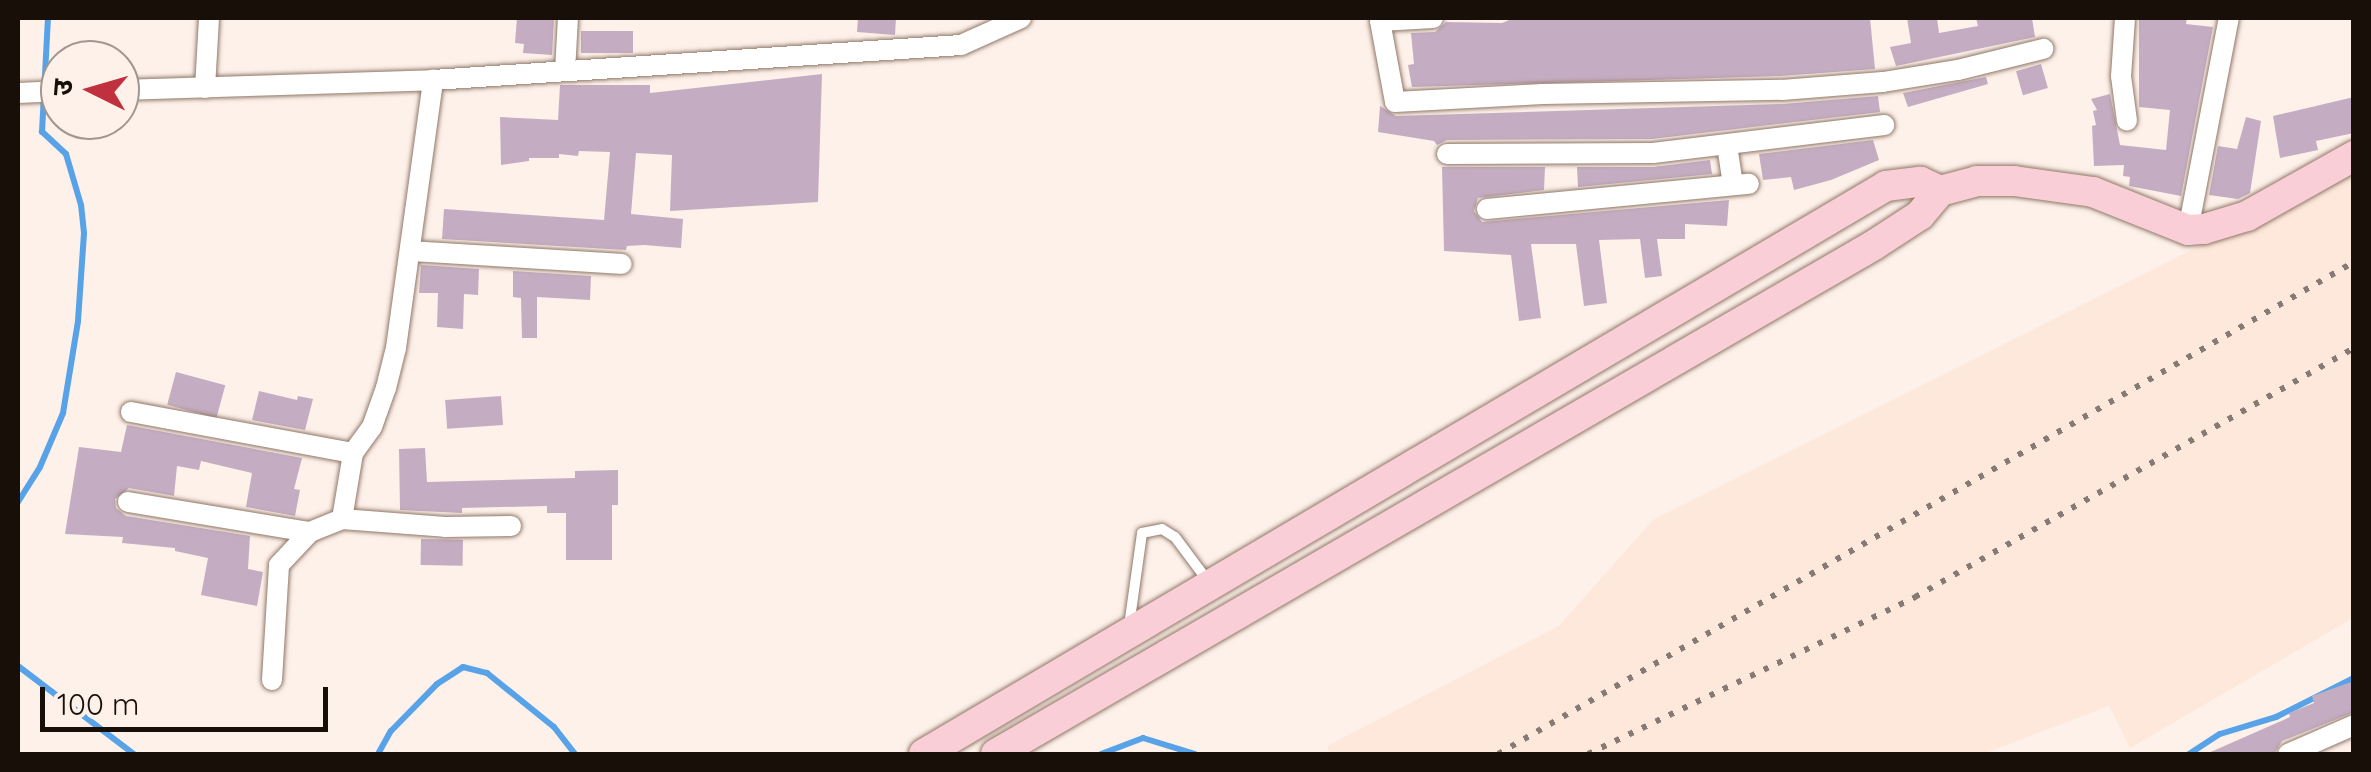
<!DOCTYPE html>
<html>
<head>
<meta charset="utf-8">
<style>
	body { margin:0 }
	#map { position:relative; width:2371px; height:772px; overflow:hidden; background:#fdf1ea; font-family:Quicksand,"Noto Sans Devanagari",sans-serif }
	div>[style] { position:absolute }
	.built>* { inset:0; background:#fde8db }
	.stream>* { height:6px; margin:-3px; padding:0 3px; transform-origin:3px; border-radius:3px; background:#58a3e8 }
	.building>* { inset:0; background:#c4adc2; transform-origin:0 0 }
	.roads { filter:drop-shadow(0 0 2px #907767) drop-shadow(0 0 2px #907767) }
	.lane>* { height:10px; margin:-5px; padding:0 5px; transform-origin:5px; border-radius:5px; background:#fff }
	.street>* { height:20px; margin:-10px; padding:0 10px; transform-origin:10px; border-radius:10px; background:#fff }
	.secondary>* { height:30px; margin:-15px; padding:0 15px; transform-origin:15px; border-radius:15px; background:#faced6 }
	.rail>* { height:6px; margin-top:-3px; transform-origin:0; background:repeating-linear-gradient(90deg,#857a74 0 5px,transparent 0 15px) }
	span { translate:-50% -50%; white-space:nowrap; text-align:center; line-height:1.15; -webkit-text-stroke:9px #fdf1ea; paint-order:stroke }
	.frame { position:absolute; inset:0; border:20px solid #180f09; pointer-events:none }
	.north { position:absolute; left:40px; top:40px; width:100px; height:100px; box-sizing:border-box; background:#fdf1ea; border:2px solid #a19790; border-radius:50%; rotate:275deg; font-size:28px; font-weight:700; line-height:40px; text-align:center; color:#180f09 }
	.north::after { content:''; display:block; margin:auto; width:35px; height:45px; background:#c0303e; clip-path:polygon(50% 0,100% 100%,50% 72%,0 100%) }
	.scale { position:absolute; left:40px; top:687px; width:288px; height:45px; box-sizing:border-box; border:5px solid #180f09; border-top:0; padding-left:12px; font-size:30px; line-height:35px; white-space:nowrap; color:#180f09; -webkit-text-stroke:8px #fdf1ea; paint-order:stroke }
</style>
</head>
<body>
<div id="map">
	<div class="built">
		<i style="clip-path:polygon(2353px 169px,2353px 618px,2130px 748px,2109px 706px,1983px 754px,1330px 754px,1327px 746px,1559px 626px,1653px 520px)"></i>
	</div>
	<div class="stream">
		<i style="left:18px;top:502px;width:41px;rotate:-57.8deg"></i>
		<i style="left:40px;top:467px;width:59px;rotate:-66.9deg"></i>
		<i style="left:63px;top:413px;width:93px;rotate:-80.7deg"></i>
		<i style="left:78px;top:321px;width:88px;rotate:-86.1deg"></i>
		<i style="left:84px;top:233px;width:28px;rotate:-96deg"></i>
		<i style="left:81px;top:205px;width:53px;rotate:-106.4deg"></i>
		<i style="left:66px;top:154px;width:33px;rotate:-137deg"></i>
		<i style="left:42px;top:132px;width:114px;rotate:-87deg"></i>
		<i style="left:18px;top:666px;width:146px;rotate:37.2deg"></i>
		<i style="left:378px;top:754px;width:26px;rotate:-61deg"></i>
		<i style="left:391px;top:731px;width:66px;rotate:-45.6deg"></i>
		<i style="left:437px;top:684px;width:31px;rotate:-33deg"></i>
		<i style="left:463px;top:667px;width:25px;rotate:14deg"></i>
		<i style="left:487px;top:673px;width:86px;rotate:38.9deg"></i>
		<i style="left:554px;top:727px;width:34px;rotate:52deg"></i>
		<i style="left:1101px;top:754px;width:45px;rotate:-20.9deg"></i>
		<i style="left:1143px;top:738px;width:54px;rotate:17.1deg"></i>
		<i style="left:2189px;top:754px;width:37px;rotate:-33deg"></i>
		<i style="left:2220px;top:734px;width:59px;rotate:-16.9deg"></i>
		<i style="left:2276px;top:717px;width:87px;rotate:-26.6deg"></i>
	</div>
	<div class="building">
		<i style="clip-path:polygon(517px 18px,554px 19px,552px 55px,523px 53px,524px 44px,515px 43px)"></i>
		<i style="clip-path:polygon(858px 18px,896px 18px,895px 35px,857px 32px)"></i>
		<i style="clip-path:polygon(1514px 18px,1870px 18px,1875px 69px,1781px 76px,1412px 87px,1408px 65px,1414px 64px,1411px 33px,1435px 32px,1446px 22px,1502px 23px)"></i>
		<i style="clip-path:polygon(1907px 18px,1937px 18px,1939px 33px,1978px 26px,1976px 18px,2032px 18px,2035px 37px,1896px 66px,1890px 47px,1911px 43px)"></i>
		<i style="clip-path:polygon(2139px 18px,2187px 18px,2186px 24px,2213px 27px,2181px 196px,2129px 186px,2130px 177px,2123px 176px,2124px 165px,2094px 166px,2092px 126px,2096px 125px,2093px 111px,2097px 110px,2091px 99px,2110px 94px,2120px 145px,2166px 150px,2170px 110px,2139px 107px)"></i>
		<i style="left:633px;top:31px;width:22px;height:52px;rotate:90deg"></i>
		<i style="left:2041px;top:64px;width:25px;height:26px;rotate:74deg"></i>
		<i style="clip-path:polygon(822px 74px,818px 202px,670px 211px,672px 155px,636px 153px,631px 214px,683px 219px,681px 248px,644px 245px,627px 246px,626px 250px,442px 239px,444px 209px,604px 220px,610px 152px,579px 151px,578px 156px,559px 154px,559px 158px,529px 158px,529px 161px,501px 165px,500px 117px,558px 120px,560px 85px,650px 85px,650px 93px)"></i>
		<i style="clip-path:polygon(1986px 77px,1988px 84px,1908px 107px,1903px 93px)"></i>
		<i style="clip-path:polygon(1878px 96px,1880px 112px,1652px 139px,1447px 140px,1437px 145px,1434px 141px,1378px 132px,1380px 106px,1396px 116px,1783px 104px)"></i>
		<i style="clip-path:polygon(2354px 97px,2354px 133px,2316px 141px,2318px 150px,2280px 158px,2273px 116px)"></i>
		<i style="clip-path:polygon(2246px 117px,2261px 121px,2250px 193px,2238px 199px,2209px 195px,2218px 146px,2237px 149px)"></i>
		<i style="clip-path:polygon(1873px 140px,1879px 160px,1831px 180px,1794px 190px,1791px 177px,1763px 180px,1759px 154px)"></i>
		<i style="clip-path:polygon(1710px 160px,1712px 174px,1578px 187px,1577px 167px,1653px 167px)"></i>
		<i style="clip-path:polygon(1442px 167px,1545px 167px,1544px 190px,1478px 198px,1474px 211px,1482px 222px,1729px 200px,1727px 226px,1685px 224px,1685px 239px,1657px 239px,1662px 276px,1645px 278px,1640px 239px,1599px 240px,1607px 303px,1584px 306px,1576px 244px,1531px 244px,1541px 318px,1519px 321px,1511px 255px,1444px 251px)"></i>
		<i style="clip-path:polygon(421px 265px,479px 269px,478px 295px,464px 294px,463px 329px,437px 327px,438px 293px,419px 293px)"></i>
		<i style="clip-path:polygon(513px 271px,591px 276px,590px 300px,537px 297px,537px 338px,522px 338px,521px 298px,513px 297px)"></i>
		<i style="left:176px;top:372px;width:51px;height:34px;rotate:15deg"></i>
		<i style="clip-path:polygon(259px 391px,297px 400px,298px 396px,313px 399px,305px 430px,252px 420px)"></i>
		<i style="left:501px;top:396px;width:29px;height:56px;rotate:86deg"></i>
		<i style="clip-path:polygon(127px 425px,302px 458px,294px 489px,300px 490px,295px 516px,246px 507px,252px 473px,201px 461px,199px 470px,177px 466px,174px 496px,129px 488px,115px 499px,116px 508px,126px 516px,250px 536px,248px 569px,263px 572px,257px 606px,201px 595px,208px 558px,175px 551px,175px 548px,122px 543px,123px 537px,65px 534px,79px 447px,121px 452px)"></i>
		<i style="clip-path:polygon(425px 448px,427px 482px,575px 478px,575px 471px,618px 470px,618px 505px,612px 505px,612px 560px,566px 560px,566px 513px,547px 513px,547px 506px,462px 508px,462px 513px,400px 510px,399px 449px)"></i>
		<i style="left:421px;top:539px;width:42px;height:26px;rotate:1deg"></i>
		<i style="clip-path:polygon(2354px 681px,2354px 712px,2282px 741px,2274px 754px,2206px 754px,2290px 717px,2289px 713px,2314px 703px,2312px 696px)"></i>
	</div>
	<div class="roads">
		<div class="lane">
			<i style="left:1129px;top:626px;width:94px;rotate:-82deg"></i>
			<i style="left:1142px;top:533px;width:20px;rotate:-11deg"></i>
			<i style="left:1162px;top:529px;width:15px;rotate:32deg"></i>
			<i style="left:1175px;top:537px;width:54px;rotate:53.3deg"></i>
		</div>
		<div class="street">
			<i style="left:1433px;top:18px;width:53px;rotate:176.8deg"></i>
			<i style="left:1380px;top:21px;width:82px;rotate:79.5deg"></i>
			<i style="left:1395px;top:102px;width:148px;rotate:-3.1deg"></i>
			<i style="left:1543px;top:94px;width:239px;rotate:-1deg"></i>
			<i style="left:1782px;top:90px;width:101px;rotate:-4.5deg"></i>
			<i style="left:1883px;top:82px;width:76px;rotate:-9.1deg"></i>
			<i style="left:1958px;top:70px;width:88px;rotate:-13.9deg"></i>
			<i style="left:2125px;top:18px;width:58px;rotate:93.9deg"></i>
			<i style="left:2121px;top:76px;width:45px;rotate:82.4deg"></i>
			<i style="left:565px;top:71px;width:53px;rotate:-86.8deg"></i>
			<i style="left:205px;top:88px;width:70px;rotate:-86.7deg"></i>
			<i style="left:120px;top:90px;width:313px;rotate:-1.8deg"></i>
			<i style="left:433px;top:80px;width:529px;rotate:-3.79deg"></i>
			<i style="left:961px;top:45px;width:66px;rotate:-24.2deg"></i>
			<i style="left:18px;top:93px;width:42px;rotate:-2.7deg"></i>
			<i style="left:1727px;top:145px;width:40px;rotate:81.5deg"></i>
			<i style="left:1447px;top:154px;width:206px;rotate:-0.3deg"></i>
			<i style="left:1653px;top:153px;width:233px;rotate:-6.9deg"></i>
			<i style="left:1487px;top:209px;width:263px;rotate:-5.5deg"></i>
			<i style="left:2188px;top:230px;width:216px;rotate:-79.1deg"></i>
			<i style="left:410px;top:251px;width:212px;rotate:3.5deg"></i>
			<i style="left:131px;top:412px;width:226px;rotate:10.5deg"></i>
			<i style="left:128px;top:502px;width:184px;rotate:9.4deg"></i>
			<i style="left:342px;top:519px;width:103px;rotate:4.4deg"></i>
			<i style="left:445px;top:527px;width:66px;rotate:-0.9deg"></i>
			<i style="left:272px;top:680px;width:115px;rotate:-86.5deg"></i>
			<i style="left:279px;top:565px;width:45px;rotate:-46.8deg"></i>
			<i style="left:310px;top:532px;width:35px;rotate:-22deg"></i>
			<i style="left:342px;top:519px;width:67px;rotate:-80.5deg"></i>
			<i style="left:353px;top:453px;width:32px;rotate:-54deg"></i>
			<i style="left:372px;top:427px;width:41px;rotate:-70.3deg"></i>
			<i style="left:386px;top:388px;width:41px;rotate:-76deg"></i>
			<i style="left:396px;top:348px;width:271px;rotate:-82.1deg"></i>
			<i style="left:2288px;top:754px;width:72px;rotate:-23.7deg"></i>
		</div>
		<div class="secondary">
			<i style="left:924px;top:754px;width:1117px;rotate:-30.56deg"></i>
			<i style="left:1886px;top:186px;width:35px;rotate:-7deg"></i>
			<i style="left:1921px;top:182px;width:21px;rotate:25deg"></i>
			<i style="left:996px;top:754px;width:1015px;rotate:-30.1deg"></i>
			<i style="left:1874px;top:245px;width:55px;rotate:-33.1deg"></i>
			<i style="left:1920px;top:215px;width:31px;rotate:-50deg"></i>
			<i style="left:1940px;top:191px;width:38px;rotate:-15deg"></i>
			<i style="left:1977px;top:181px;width:37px"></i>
			<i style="left:2014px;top:181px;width:80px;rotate:7.9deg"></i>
			<i style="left:2093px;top:192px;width:102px;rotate:21.8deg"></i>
			<i style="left:2188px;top:230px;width:16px;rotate:-4deg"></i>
			<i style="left:2204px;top:229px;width:45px;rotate:-16.8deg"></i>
			<i style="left:2247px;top:216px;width:123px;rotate:-29.3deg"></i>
		</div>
	</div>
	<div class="rail">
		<i style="left:1498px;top:754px;width:987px;rotate:-29.89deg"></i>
		<i style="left:1588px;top:754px;width:363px;rotate:-25.6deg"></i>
		<i style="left:1915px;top:597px;width:505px;rotate:-29.56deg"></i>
	</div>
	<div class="frame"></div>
	<div class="north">उ</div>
	<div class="scale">100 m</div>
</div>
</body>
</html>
